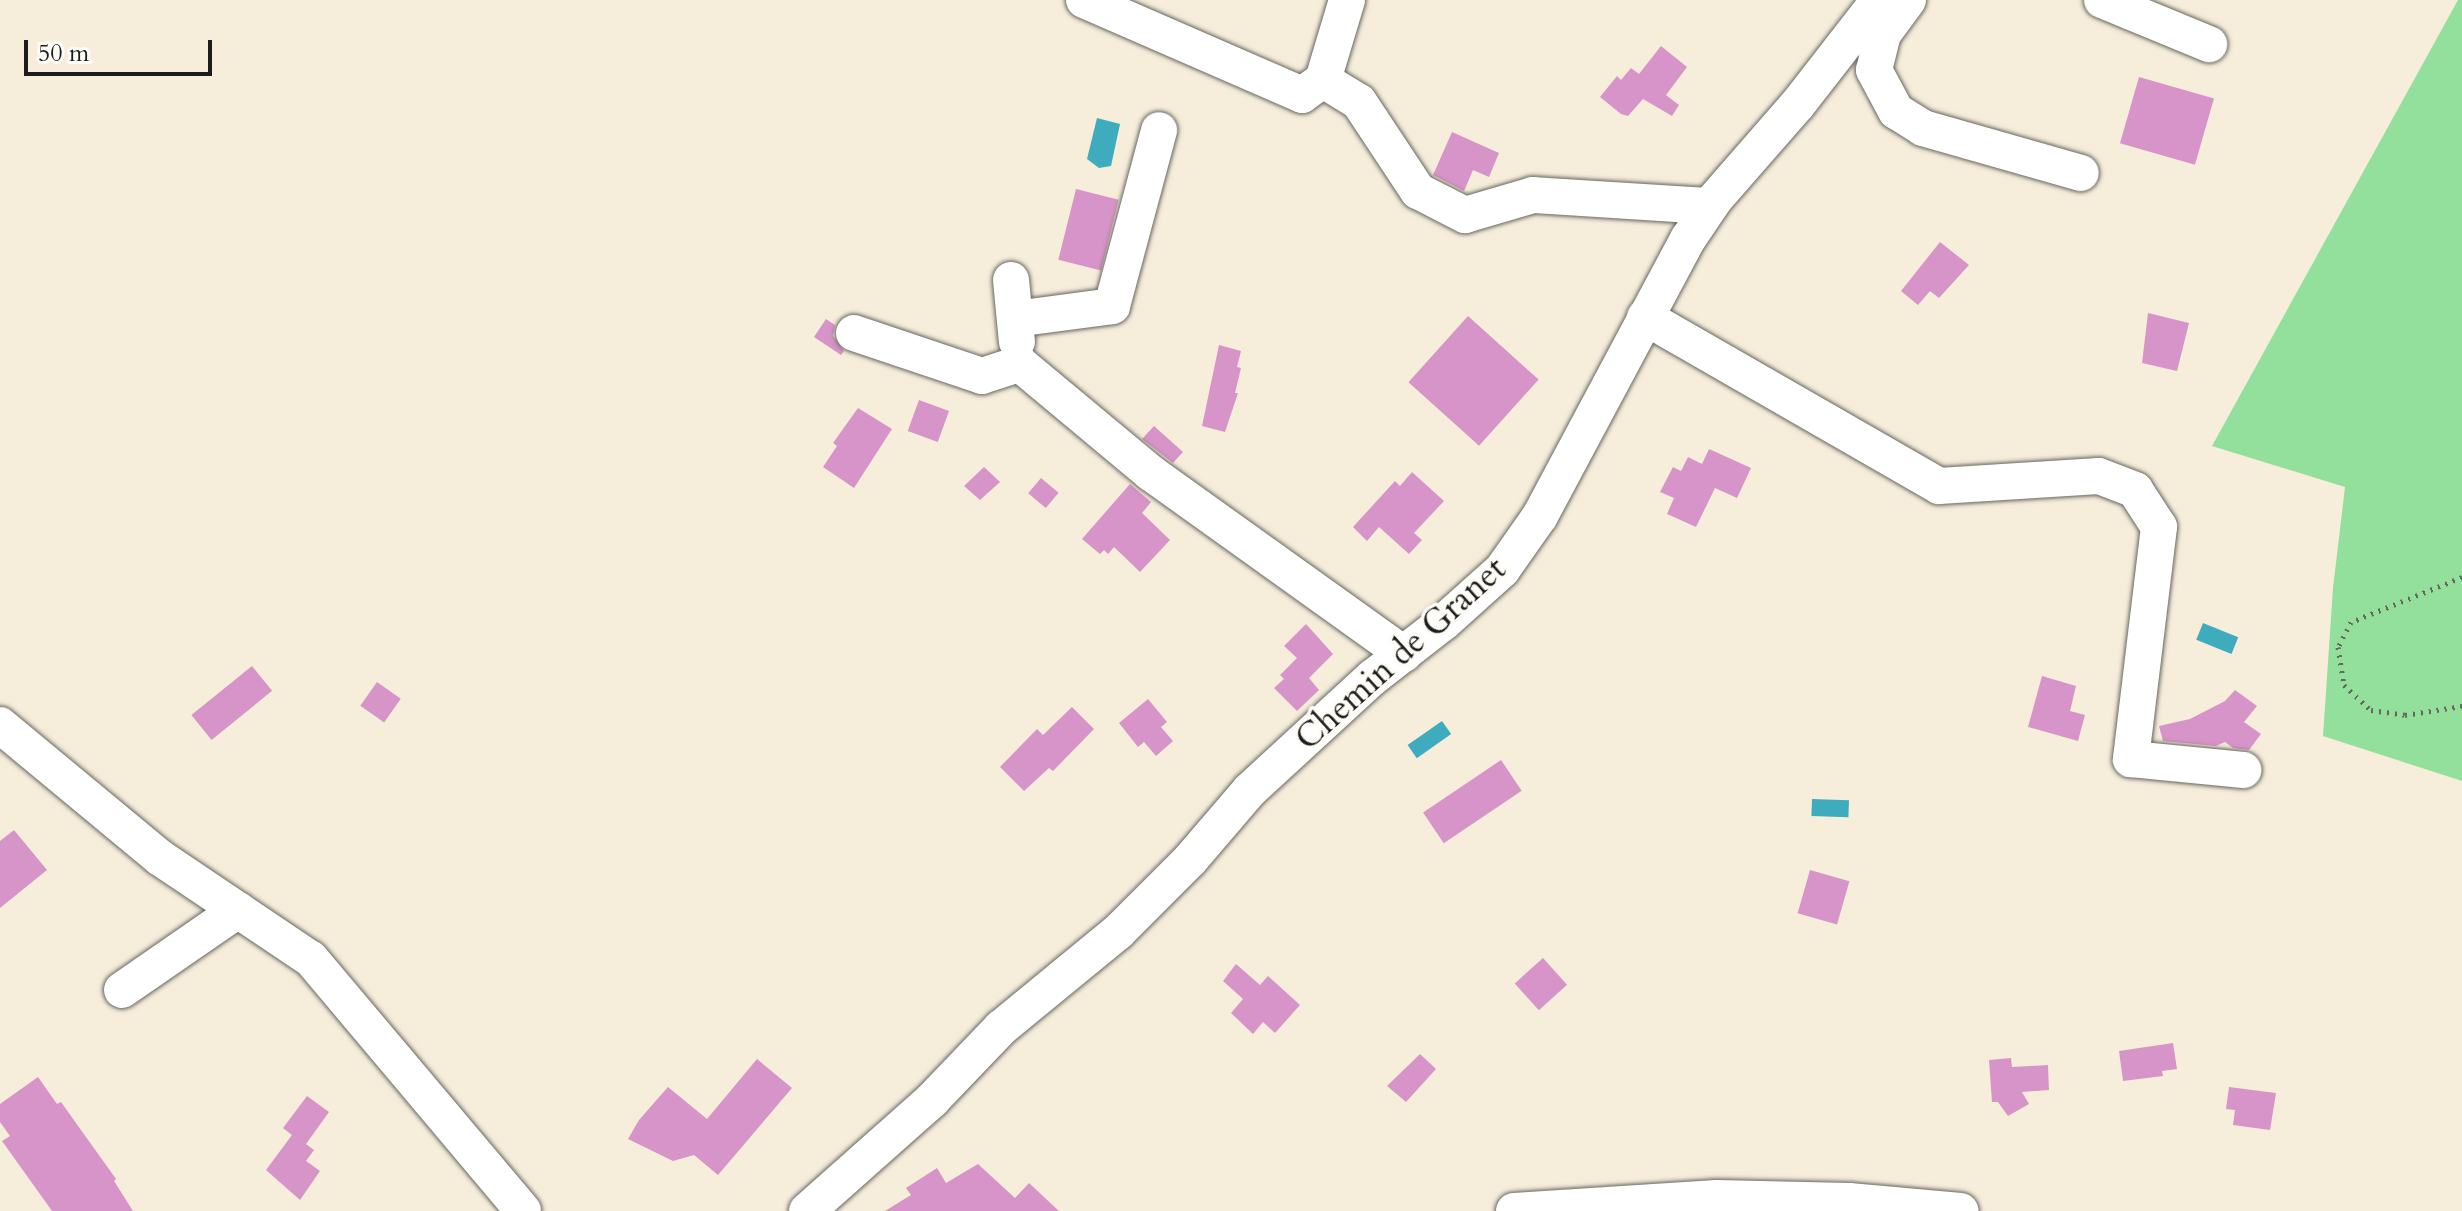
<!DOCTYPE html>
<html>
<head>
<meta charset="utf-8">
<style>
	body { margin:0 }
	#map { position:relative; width:2462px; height:1211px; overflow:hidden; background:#f6eedb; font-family:Cardo,serif }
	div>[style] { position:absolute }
	.green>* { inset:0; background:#93df9c }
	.water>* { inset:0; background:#3eacbc; transform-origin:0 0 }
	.building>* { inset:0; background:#d794c8; transform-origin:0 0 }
	.path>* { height:5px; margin-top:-2.5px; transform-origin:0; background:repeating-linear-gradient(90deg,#68665f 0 2px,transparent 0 8px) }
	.roads { filter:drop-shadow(0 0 2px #68665f) drop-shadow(0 0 2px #68665f) }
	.minor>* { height:36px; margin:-18px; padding:0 18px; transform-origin:18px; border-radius:18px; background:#fff }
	span { translate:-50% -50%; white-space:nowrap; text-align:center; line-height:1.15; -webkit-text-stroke:7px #fdfcf7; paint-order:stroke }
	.street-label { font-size:34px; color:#1c1c1c }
	.scale { position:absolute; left:24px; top:40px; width:188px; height:36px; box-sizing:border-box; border:4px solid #1c1c1c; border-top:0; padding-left:10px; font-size:24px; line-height:28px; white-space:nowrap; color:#1c1c1c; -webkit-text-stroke:6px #fdfcf7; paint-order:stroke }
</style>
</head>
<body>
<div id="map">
	<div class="green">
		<i style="clip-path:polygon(2458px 0,2462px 0,2462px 781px,2323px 736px,2333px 588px,2345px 487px,2212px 446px)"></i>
	</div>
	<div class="water">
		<i style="clip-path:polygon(1097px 118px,1120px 124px,1111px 166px,1099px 168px,1087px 159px)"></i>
		<i style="left:2203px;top:623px;width:38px;height:18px;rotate:22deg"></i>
		<i style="left:1442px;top:721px;width:16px;height:42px;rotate:55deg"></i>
		<i style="left:1812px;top:799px;width:37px;height:17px;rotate:2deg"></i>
	</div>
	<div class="building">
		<i style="clip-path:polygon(1661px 46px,1687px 67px,1666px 95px,1679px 105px,1672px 116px,1643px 99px,1628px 116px,1621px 114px,1600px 97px,1617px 76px,1621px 80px,1631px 68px,1639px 74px)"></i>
		<i style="left:2139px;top:77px;width:78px;height:69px;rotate:16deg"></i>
		<i style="clip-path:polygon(1452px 132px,1499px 153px,1489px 177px,1473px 170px,1464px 191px,1433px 175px)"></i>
		<i style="left:1076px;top:189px;width:44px;height:73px;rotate:14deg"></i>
		<i style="clip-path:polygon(1940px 242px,1969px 265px,1939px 298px,1930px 291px,1918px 305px,1901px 291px)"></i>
		<i style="clip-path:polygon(2148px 313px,2189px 323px,2177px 371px,2142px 363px)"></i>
		<i style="left:1468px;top:316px;width:95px;height:89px;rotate:42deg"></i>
		<i style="clip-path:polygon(826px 319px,835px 325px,833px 336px,844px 351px,841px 355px,814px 337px)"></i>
		<i style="clip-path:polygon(1219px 345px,1241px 351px,1237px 367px,1241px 368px,1235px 393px,1238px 393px,1225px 432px,1202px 426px)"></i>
		<i style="left:919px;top:400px;width:32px;height:33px;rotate:20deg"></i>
		<i style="clip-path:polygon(858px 408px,892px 429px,854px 488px,823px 467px,837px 446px,833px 443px)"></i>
		<i style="clip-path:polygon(1154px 426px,1183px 452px,1173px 463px,1142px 439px)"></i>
		<i style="clip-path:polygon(1709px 449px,1751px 468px,1737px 498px,1715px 488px,1696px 527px,1667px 514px,1674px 498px,1660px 492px,1673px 467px,1681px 471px,1688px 457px,1702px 464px)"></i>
		<i style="clip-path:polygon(984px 467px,1000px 482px,980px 500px,964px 486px)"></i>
		<i style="clip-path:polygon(1412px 472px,1444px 501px,1414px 533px,1422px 540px,1409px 554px,1379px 527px,1367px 541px,1353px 527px,1395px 481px,1400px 486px)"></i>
		<i style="left:1041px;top:478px;width:23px;height:20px;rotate:40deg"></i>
		<i style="clip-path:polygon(1130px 484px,1151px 502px,1142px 513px,1170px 540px,1140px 572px,1114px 547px,1108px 554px,1104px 550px,1100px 554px,1082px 539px)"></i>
		<i style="clip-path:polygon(1306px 624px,1333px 654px,1309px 678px,1319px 690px,1297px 711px,1274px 688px,1284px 679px,1280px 675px,1297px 658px,1284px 646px)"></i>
		<i style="left:252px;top:666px;width:32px;height:78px;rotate:51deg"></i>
		<i style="clip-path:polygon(2042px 676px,2076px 686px,2070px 711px,2085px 715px,2078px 741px,2028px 727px)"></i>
		<i style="left:377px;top:682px;width:29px;height:29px;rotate:35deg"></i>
		<i style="clip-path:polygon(2235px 690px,2257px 706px,2244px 722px,2261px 734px,2249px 750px,2233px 748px,2225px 742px,2216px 746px,2163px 741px,2159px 726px,2190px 719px,2225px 701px)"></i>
		<i style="clip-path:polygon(1148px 699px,1167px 722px,1161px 727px,1173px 741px,1156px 756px,1144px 742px,1138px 747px,1119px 723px)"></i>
		<i style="clip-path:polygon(1072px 707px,1094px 729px,1053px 771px,1049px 768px,1024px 791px,1000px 767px,1037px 729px,1043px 735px)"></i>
		<i style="left:1501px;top:760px;width:37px;height:94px;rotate:56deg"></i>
		<i style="clip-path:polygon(14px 830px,47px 870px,0 908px,0 841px)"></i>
		<i style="left:1810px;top:870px;width:41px;height:45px;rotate:16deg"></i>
		<i style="left:1543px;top:958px;width:36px;height:38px;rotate:48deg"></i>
		<i style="clip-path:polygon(1236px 964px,1260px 985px,1268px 976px,1300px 1005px,1275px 1033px,1263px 1022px,1253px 1034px,1231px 1013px,1243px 999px,1223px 981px)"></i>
		<i style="clip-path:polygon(2173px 1043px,2177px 1069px,2162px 1071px,2163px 1076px,2123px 1081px,2119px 1051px)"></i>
		<i style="clip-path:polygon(1420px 1054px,1436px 1069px,1406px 1102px,1387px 1086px)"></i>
		<i style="clip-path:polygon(2011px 1058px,2012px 1067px,2048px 1065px,2049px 1090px,2022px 1092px,2029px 1104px,2008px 1116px,1998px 1102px,1992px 1102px,1989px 1060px)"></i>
		<i style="clip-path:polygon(757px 1059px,792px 1088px,718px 1175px,694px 1155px,673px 1161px,628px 1139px,639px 1120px,668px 1087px,707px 1119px)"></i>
		<i style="clip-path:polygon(38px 1077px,57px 1104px,61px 1102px,116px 1179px,114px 1181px,133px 1211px,52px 1211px,2px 1141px,10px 1136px,0 1122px,0 1104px)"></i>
		<i style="clip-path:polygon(2229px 1087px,2276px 1093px,2270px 1130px,2233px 1125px,2235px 1110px,2226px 1109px)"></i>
		<i style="clip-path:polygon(307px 1096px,329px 1112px,306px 1144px,314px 1150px,306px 1161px,320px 1171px,300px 1200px,266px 1170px,292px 1135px,283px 1128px)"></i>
		<i style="clip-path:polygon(978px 1164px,1015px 1198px,1029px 1183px,1059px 1211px,885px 1211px,911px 1195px,906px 1188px,937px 1168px,946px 1183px)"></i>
	</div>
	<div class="path">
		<i style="left:2462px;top:577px;width:120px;rotate:157.9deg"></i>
		<i style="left:2351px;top:622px;width:28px;rotate:117deg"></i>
		<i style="left:2338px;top:647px;width:38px;rotate:81deg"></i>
		<i style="left:2344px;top:685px;width:37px;rotate:43deg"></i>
		<i style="left:2371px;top:710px;width:34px;rotate:8deg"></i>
		<i style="left:2405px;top:715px;width:58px;rotate:-9deg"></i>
	</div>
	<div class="roads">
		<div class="minor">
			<i style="left:1084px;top:0;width:238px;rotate:23.5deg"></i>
			<i style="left:1302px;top:95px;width:26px;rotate:-36deg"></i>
			<i style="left:1347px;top:0;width:84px;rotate:106.7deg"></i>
			<i style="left:1323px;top:80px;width:42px;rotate:31.4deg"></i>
			<i style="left:1359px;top:102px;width:107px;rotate:56.5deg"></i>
			<i style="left:1418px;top:191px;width:53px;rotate:27.1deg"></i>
			<i style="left:1465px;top:215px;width:71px;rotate:-16.4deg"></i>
			<i style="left:1533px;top:195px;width:177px;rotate:3.6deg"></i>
			<i style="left:1908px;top:0;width:42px;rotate:126.3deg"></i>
			<i style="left:1883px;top:34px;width:37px;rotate:104deg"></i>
			<i style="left:1874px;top:70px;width:47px;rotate:61.8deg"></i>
			<i style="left:1896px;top:111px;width:32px;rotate:32deg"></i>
			<i style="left:1923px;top:128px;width:164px;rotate:15.9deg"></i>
			<i style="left:2102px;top:0;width:116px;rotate:22.4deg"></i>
			<i style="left:1011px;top:280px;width:62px;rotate:84.5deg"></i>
			<i style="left:1645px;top:317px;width:339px;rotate:29.9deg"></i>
			<i style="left:1939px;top:486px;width:160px;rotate:-3.6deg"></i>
			<i style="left:2099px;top:476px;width:39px;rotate:21deg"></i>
			<i style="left:2135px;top:490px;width:44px;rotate:57deg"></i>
			<i style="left:2159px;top:527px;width:234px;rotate:96.9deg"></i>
			<i style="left:2131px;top:759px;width:113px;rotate:5.6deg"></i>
			<i style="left:1015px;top:319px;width:98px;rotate:-7.6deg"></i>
			<i style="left:1112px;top:306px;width:182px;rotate:-75deg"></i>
			<i style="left:854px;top:333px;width:135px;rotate:18.6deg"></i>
			<i style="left:982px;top:376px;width:40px;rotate:-18deg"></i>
			<i style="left:1020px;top:364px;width:170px;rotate:39.8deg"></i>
			<i style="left:1151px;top:473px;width:311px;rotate:35.6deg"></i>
			<i style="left:0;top:725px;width:207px;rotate:39.7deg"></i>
			<i style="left:159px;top:857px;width:183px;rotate:33.9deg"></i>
			<i style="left:311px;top:959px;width:329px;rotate:49.9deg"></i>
			<i style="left:122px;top:990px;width:141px;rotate:-34.6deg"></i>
			<i style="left:807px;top:1211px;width:167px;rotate:-41.6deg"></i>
			<i style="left:932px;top:1100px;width:100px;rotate:-46.2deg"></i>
			<i style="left:1001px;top:1028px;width:151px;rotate:-39.4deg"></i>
			<i style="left:1118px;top:932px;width:102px;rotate:-45deg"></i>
			<i style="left:1190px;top:860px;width:92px;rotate:-49.4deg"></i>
			<i style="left:1250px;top:790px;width:166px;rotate:-42.6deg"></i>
			<i style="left:1372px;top:678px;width:91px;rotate:-37.9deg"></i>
			<i style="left:1444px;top:622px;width:78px;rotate:-41.9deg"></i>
			<i style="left:1502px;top:570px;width:66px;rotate:-54.9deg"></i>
			<i style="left:1540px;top:516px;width:314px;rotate:-61.9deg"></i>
			<i style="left:1688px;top:239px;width:48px;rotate:-56deg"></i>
			<i style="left:1715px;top:199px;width:126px;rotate:-48.9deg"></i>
			<i style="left:1798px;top:104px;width:132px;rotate:-52.1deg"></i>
			<i style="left:1514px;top:1211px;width:203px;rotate:-3.7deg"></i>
			<i style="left:1717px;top:1198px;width:132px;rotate:1.3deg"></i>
			<i style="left:1849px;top:1201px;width:112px;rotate:5.1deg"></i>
		</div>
	</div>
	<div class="street-label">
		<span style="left:1401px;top:654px;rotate:-42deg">Chemin de Granet</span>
	</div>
	<div class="scale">50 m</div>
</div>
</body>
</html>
